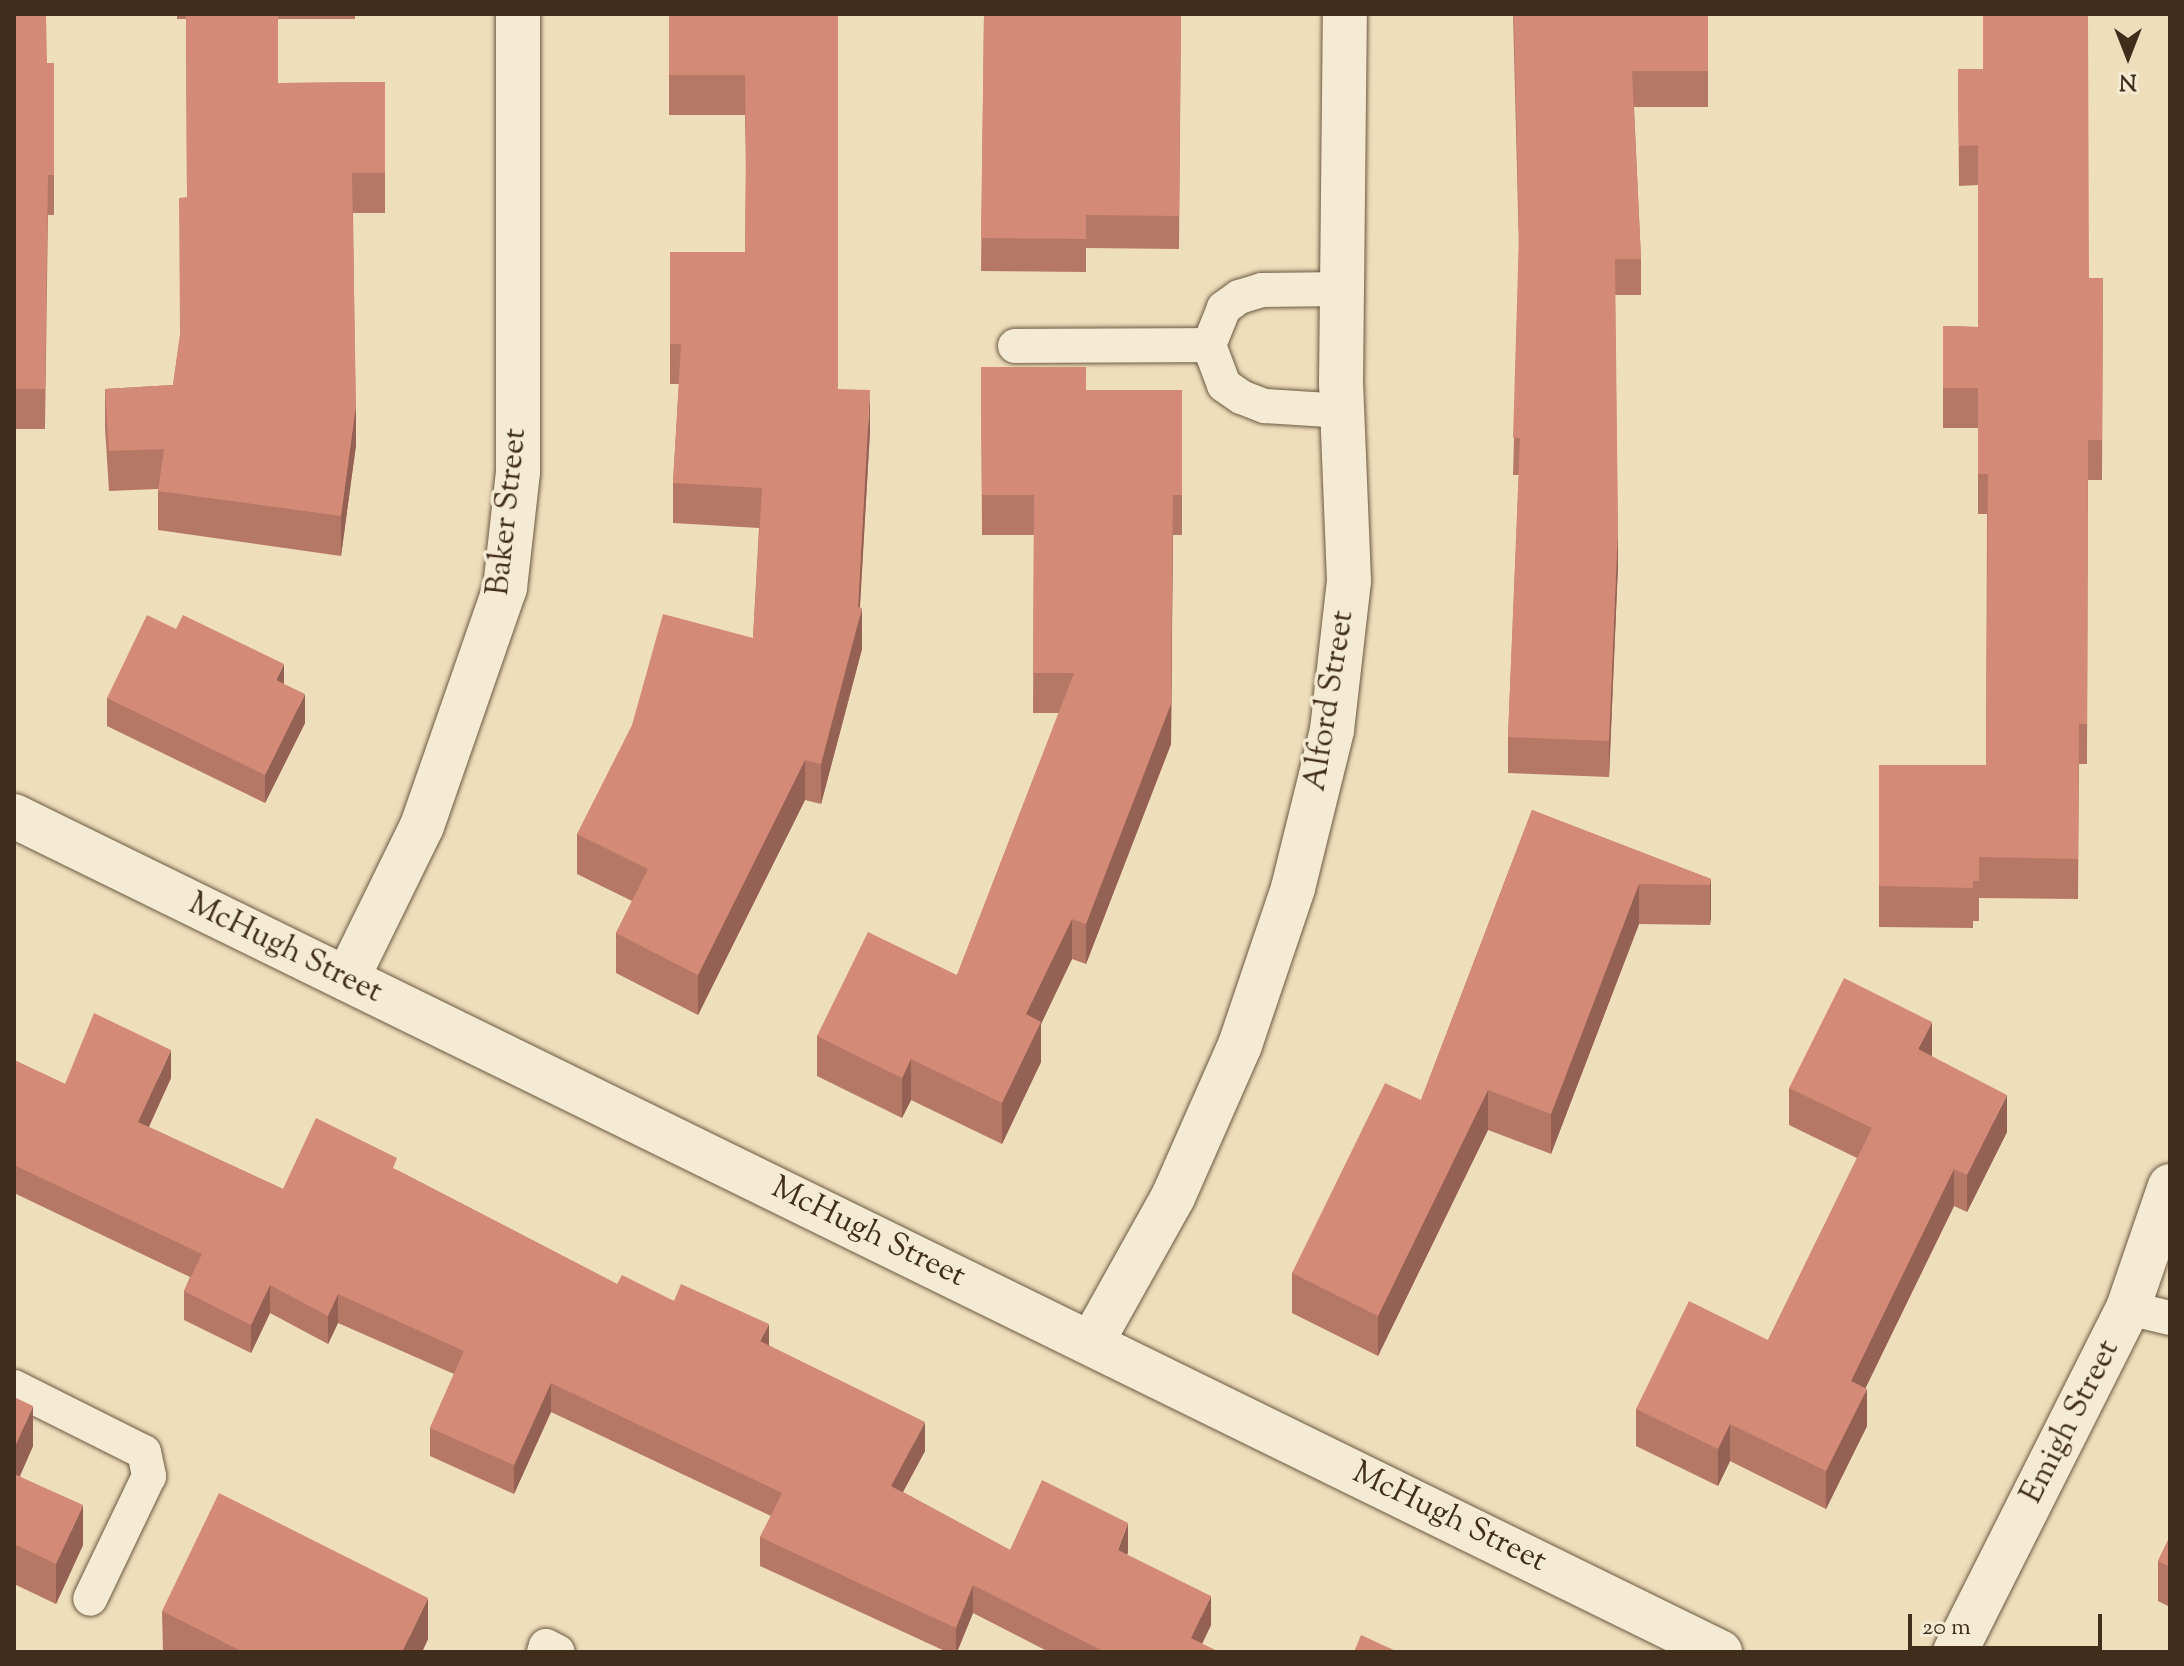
<!DOCTYPE html>
<html>
<head>
<meta charset="utf-8">
<style>
	body { margin:0 }
	#map { position:relative; width:2184px; height:1666px; overflow:hidden; background:#efdebb; font-family:"Sorts Mill Goudy",serif }
	div>[style] { position:absolute }
	.roads { filter:drop-shadow(0 0 2px #6c5943) drop-shadow(0 0 2px #6c5943) }
	.lane>* { height:34px; margin:-17px; padding:0 17px; transform-origin:17px; border-radius:17px; background:#f5ead3 }
	.street>* { height:44px; margin:-22px; padding:0 22px; transform-origin:22px; border-radius:22px; background:#f5ead3 }
	.wall>* { inset:0; background:#b57867 }
	.shaded-wall>* { inset:0; background:#946154; transform-origin:0 0 }
	.building>* { inset:0; background:#d38b78 }
	span { translate:-50% -50%; white-space:nowrap; text-align:center; line-height:1.15; -webkit-text-stroke:7px #f5ead3; paint-order:stroke }
	.street-label { font-size:32px; color:#402d1b }
	.frame { position:absolute; inset:0; border:16px solid #402d1b; pointer-events:none }
	.north { position:absolute; left:2088px; top:16px; width:80px; height:80px; -webkit-text-stroke:6px #f5ead3; paint-order:stroke; rotate:180deg; font-size:22px; font-weight:700; line-height:32px; text-align:center; color:#402d1b }
	.north::after { content:''; display:block; margin:auto; width:28px; height:36px; background:#402d1b; clip-path:polygon(50% 0,100% 100%,50% 72%,0 100%) }
	.scale { position:absolute; left:1908px; top:1614px; width:194px; height:36px; box-sizing:border-box; border:4px solid #402d1b; border-top:0; padding-left:10px; font-size:24px; line-height:28px; white-space:nowrap; color:#402d1b; -webkit-text-stroke:6px #f5ead3; paint-order:stroke }
</style>
</head>
<body>
<div id="map">
	<div class="roads">
		<div class="lane">
			<i style="left:1342px;top:289px;width:80px;rotate:179.3deg"></i>
			<i style="left:1262px;top:290px;width:24px;rotate:163deg"></i>
			<i style="left:1239px;top:297px;width:19px;rotate:144deg"></i>
			<i style="left:1224px;top:308px;width:40px;rotate:112deg"></i>
			<i style="left:1209px;top:345px;width:43px;rotate:69.4deg"></i>
			<i style="left:1224px;top:385px;width:21px;rotate:35deg"></i>
			<i style="left:1241px;top:397px;width:26px;rotate:21deg"></i>
			<i style="left:1265px;top:406px;width:79px;rotate:3.6deg"></i>
			<i style="left:1015px;top:346px;width:194px;rotate:-0.3deg"></i>
			<i style="left:2128px;top:1308px;width:43px;rotate:13.4deg"></i>
			<i style="left:14px;top:1387px;width:145px;rotate:26.6deg"></i>
			<i style="left:144px;top:1452px;width:25px;rotate:78deg"></i>
			<i style="left:149px;top:1476px;width:136px;rotate:115.6deg"></i>
			<i style="left:544px;top:1652px;width:6px;rotate:-72deg"></i>
			<i style="left:546px;top:1646px;width:13px;rotate:27deg"></i>
		</div>
		<div class="street">
			<i style="left:14px;top:816px;width:1900px;rotate:26.11deg"></i>
			<i style="left:347px;top:979px;width:170px;rotate:-63.9deg"></i>
			<i style="left:422px;top:826px;width:252px;rotate:-70.8deg"></i>
			<i style="left:505px;top:588px;width:117px;rotate:-83.6deg"></i>
			<i style="left:518px;top:472px;width:458px;rotate:-90deg"></i>
			<i style="left:1092px;top:1342px;width:166px;rotate:-60.8deg"></i>
			<i style="left:1173px;top:1197px;width:166px;rotate:-66.2deg"></i>
			<i style="left:1240px;top:1045px;width:166px;rotate:-71.3deg"></i>
			<i style="left:1293px;top:888px;width:163px;rotate:-76.1deg"></i>
			<i style="left:1332px;top:730px;width:150px;rotate:-83.5deg"></i>
			<i style="left:1349px;top:581px;width:197px;rotate:-92.3deg"></i>
			<i style="left:1341px;top:384px;width:370px;rotate:-89.4deg"></i>
			<i style="left:1955px;top:1652px;width:385px;rotate:-63.3deg"></i>
			<i style="left:2128px;top:1308px;width:129px;rotate:-71deg"></i>
		</div>
	</div>
	<div class="wall">
		<i style="clip-path:polygon(14px 14px,47px 63px,54px 63px,54px 215px,48px 215px,45px 429px,14px 429px)"></i>
		<i style="clip-path:polygon(177px 14px,355px 14px,355px 19px,278px 19px,278px 83px,385px 82px,385px 213px,353px 213px,356px 445px,341px 556px,158px 530px,158px 489px,109px 491px,105px 428px,105px 389px,173px 385px,180px 337px,187px 197px,186px 19px,177px 19px)"></i>
		<i style="clip-path:polygon(669px 14px,838px 14px,838px 389px,870px 431px,860px 608px,862px 649px,821px 804px,805px 800px,698px 1015px,616px 973px,616px 933px,632px 901px,577px 874px,577px 834px,753px 638px,759px 528px,673px 523px,673px 483px,679px 384px,670px 384px,670px 252px,745px 252px,746px 171px,745px 115px,669px 115px)"></i>
		<i style="clip-path:polygon(984px 14px,1181px 14px,1179px 249px,1086px 248px,1086px 272px,981px 271px)"></i>
		<i style="clip-path:polygon(1513px 14px,1708px 14px,1708px 107px,1634px 107px,1641px 259px,1641px 295px,1615px 295px,1618px 565px,1609px 777px,1508px 773px,1508px 737px,1519px 475px,1513px 475px,1519px 250px)"></i>
		<i style="clip-path:polygon(1958px 69px,1983px 69px,2089px 278px,2103px 278px,2102px 480px,2088px 480px,2087px 764px,2079px 764px,2078px 899px,1979px 898px,1979px 921px,1973px 921px,1973px 928px,1879px 927px,1879px 765px,1986px 765px,1987px 514px,1978px 514px,1978px 428px,1943px 428px,1943px 326px,1978px 327px,1978px 185px,1959px 186px)"></i>
		<i style="clip-path:polygon(981px 367px,1086px 390px,1182px 390px,1182px 535px,1173px 535px,1171px 744px,1086px 964px,1072px 959px,1041px 1024px,1041px 1062px,1002px 1144px,911px 1100px,902px 1118px,817px 1076px,817px 1036px,957px 975px,1059px 713px,1033px 713px,1034px 535px,982px 535px)"></i>
		<i style="clip-path:polygon(284px 684px,305px 723px,265px 803px,107px 726px,107px 698px)"></i>
		<i style="clip-path:polygon(1532px 810px,1711px 879px,1710px 925px,1639px 924px,1551px 1154px,1488px 1130px,1378px 1356px,1292px 1313px,1292px 1273px,1421px 1100px)"></i>
		<i style="clip-path:polygon(1932px 1057px,2007px 1132px,1967px 1212px,1954px 1206px,1865px 1388px,1867px 1426px,1826px 1509px,1730px 1461px,1718px 1486px,1636px 1446px,1636px 1409px,1768px 1340px,1857px 1158px,1789px 1125px,1789px 1088px)"></i>
		<i style="clip-path:polygon(14px 1060px,65px 1084px,171px 1078px,149px 1127px,283px 1189px,397px 1170px,617px 1284px,674px 1301px,769px 1345px,925px 1451px,903px 1492px,1010px 1550px,1128px 1552px,1127px 1555px,1211px 1625px,1202px 1644px,1219px 1652px,1049px 1652px,973px 1613px,957px 1652px,947px 1652px,760px 1566px,760px 1537px,771px 1516px,551px 1412px,514px 1494px,430px 1456px,430px 1428px,454px 1374px,338px 1323px,328px 1344px,270px 1313px,251px 1353px,184px 1320px,184px 1291px,190px 1277px,14px 1193px)"></i>
		<i style="clip-path:polygon(14px 1397px,33px 1446px,20px 1476px,83px 1545px,56px 1604px,14px 1584px)"></i>
		<i style="clip-path:polygon(2170px 1536px,2170px 1607px,2158px 1601px,2158px 1561px)"></i>
		<i style="clip-path:polygon(162px 1611px,428px 1639px,422px 1652px,163px 1652px)"></i>
	</div>
	<div class="shaded-wall">
		<i style="clip-path:polygon(870px 390px,870px 431px,859px 620px,862px 608px,862px 649px,821px 804px,821px 764px,858px 607px)"></i>
		<i style="clip-path:polygon(356px 405px,356px 445px,341px 556px,341px 516px)"></i>
		<i style="clip-path:polygon(1173px 495px,1171px 744px,1086px 964px,1086px 924px)"></i>
		<i style="left:15px;top:522px;width:40px;height:2px;rotate:90deg"></i>
		<i style="clip-path:polygon(1618px 528px,1618px 565px,1609px 777px,1609px 741px)"></i>
		<i style="clip-path:polygon(284px 664px,284px 693px,276px 680px)"></i>
		<i style="clip-path:polygon(305px 694px,305px 723px,265px 803px,265px 775px)"></i>
		<i style="clip-path:polygon(805px 760px,805px 800px,698px 1015px,698px 975px)"></i>
		<i style="clip-path:polygon(1711px 879px,1711px 919px,1710px 925px,1710px 885px)"></i>
		<i style="clip-path:polygon(1639px 884px,1639px 924px,1551px 1154px,1551px 1114px)"></i>
		<i style="clip-path:polygon(1072px 919px,1072px 959px,1041px 1024px,1041px 1062px,1002px 1144px,1002px 1103px,1026px 1014px)"></i>
		<i style="clip-path:polygon(1932px 1022px,1932px 1059px,1918px 1049px)"></i>
		<i style="clip-path:polygon(171px 1050px,171px 1078px,138px 1150px,138px 1122px)"></i>
		<i style="clip-path:polygon(911px 1059px,911px 1100px,902px 1118px,902px 1078px)"></i>
		<i style="clip-path:polygon(1488px 1090px,1488px 1130px,1378px 1356px,1378px 1316px)"></i>
		<i style="clip-path:polygon(2007px 1095px,2007px 1132px,1967px 1212px,1967px 1175px)"></i>
		<i style="clip-path:polygon(1954px 1169px,1954px 1206px,1851px 1418px,1851px 1381px)"></i>
		<i style="clip-path:polygon(270px 1285px,270px 1313px,251px 1353px,251px 1325px)"></i>
		<i style="clip-path:polygon(338px 1294px,338px 1323px,328px 1344px,328px 1316px)"></i>
		<i style="clip-path:polygon(769px 1324px,769px 1352px,760px 1341px)"></i>
		<i style="clip-path:polygon(551px 1383px,551px 1412px,514px 1494px,514px 1465px)"></i>
		<i style="clip-path:polygon(1867px 1389px,1867px 1426px,1826px 1509px,1826px 1471px)"></i>
		<i style="clip-path:polygon(33px 1406px,33px 1446px,14px 1489px,14px 1449px)"></i>
		<i style="clip-path:polygon(925px 1422px,925px 1451px,891px 1514px,891px 1486px)"></i>
		<i style="clip-path:polygon(1730px 1424px,1730px 1461px,1718px 1486px,1718px 1449px)"></i>
		<i style="clip-path:polygon(83px 1505px,83px 1545px,56px 1604px,56px 1564px)"></i>
		<i style="clip-path:polygon(1128px 1523px,1128px 1552px,1118px 1578px,1118px 1550px)"></i>
		<i style="clip-path:polygon(973px 1585px,973px 1613px,957px 1652px,956px 1652px,956px 1628px)"></i>
		<i style="clip-path:polygon(1211px 1596px,1211px 1625px,1198px 1652px,1191px 1638px)"></i>
		<i style="clip-path:polygon(428px 1598px,428px 1639px,422px 1652px,402px 1652px)"></i>
	</div>
	<div class="building">
		<i style="clip-path:polygon(14px 14px,46px 14px,47px 63px,54px 63px,54px 175px,48px 175px,45px 389px,14px 389px)"></i>
		<i style="clip-path:polygon(186px 14px,278px 14px,278px 83px,385px 82px,385px 173px,352px 173px,356px 405px,341px 516px,158px 491px,164px 449px,109px 451px,105px 389px,173px 385px,180px 334px,179px 198px,187px 197px)"></i>
		<i style="clip-path:polygon(669px 14px,838px 14px,838px 389px,870px 390px,858px 607px,862px 608px,821px 764px,805px 760px,698px 975px,616px 933px,648px 869px,577px 834px,632px 725px,663px 614px,753px 638px,762px 488px,673px 483px,681px 344px,670px 344px,670px 252px,745px 252px,746px 148px,745px 75px,669px 75px)"></i>
		<i style="clip-path:polygon(984px 14px,1181px 14px,1179px 216px,1086px 215px,1086px 239px,981px 238px)"></i>
		<i style="clip-path:polygon(1514px 14px,1708px 14px,1708px 71px,1632px 71px,1641px 259px,1615px 259px,1618px 528px,1609px 741px,1508px 737px,1520px 438px,1513px 438px,1519px 234px)"></i>
		<i style="clip-path:polygon(1983px 14px,2088px 14px,2089px 278px,2103px 278px,2102px 440px,2088px 440px,2087px 724px,2079px 724px,2078px 859px,1979px 857px,1979px 881px,1973px 881px,1973px 888px,1879px 886px,1879px 765px,1986px 765px,1988px 474px,1978px 474px,1978px 388px,1943px 388px,1943px 326px,1978px 327px,1978px 145px,1959px 146px,1958px 69px,1983px 69px)"></i>
		<i style="clip-path:polygon(981px 367px,1086px 367px,1086px 390px,1182px 390px,1182px 495px,1173px 495px,1171px 704px,1086px 924px,1072px 919px,1026px 1014px,1041px 1022px,1002px 1103px,911px 1059px,902px 1078px,817px 1036px,868px 932px,957px 975px,1074px 673px,1033px 673px,1034px 495px,982px 495px)"></i>
		<i style="clip-path:polygon(147px 615px,176px 629px,183px 615px,284px 664px,276px 680px,305px 694px,265px 775px,107px 698px)"></i>
		<i style="clip-path:polygon(1532px 810px,1711px 879px,1710px 885px,1639px 884px,1551px 1114px,1488px 1090px,1378px 1316px,1292px 1273px,1385px 1083px,1421px 1100px)"></i>
		<i style="clip-path:polygon(1844px 978px,1932px 1022px,1918px 1049px,2007px 1095px,1967px 1175px,1954px 1169px,1851px 1381px,1867px 1389px,1826px 1471px,1730px 1424px,1718px 1449px,1636px 1409px,1689px 1301px,1768px 1340px,1872px 1128px,1789px 1088px)"></i>
		<i style="clip-path:polygon(94px 1013px,171px 1050px,138px 1122px,283px 1189px,316px 1118px,397px 1158px,393px 1168px,617px 1284px,622px 1275px,674px 1301px,681px 1284px,769px 1324px,760px 1341px,925px 1422px,891px 1486px,1010px 1550px,1042px 1480px,1128px 1523px,1118px 1550px,1211px 1596px,1191px 1638px,1219px 1652px,1105px 1652px,973px 1585px,956px 1628px,760px 1537px,782px 1493px,551px 1383px,514px 1465px,430px 1428px,464px 1351px,338px 1294px,328px 1316px,270px 1285px,251px 1325px,184px 1291px,202px 1254px,14px 1165px,14px 1060px,65px 1084px)"></i>
		<i style="clip-path:polygon(14px 1397px,33px 1406px,14px 1449px)"></i>
		<i style="clip-path:polygon(14px 1474px,83px 1505px,56px 1564px,14px 1544px)"></i>
		<i style="clip-path:polygon(219px 1493px,428px 1598px,402px 1652px,243px 1652px,162px 1611px)"></i>
		<i style="clip-path:polygon(2170px 1536px,2170px 1567px,2158px 1561px)"></i>
		<i style="clip-path:polygon(1361px 1635px,1398px 1652px,1354px 1652px)"></i>
	</div>
	<div class="street-label">
		<span style="left:508px;top:512px;rotate:-84deg">Baker Street</span>
		<span style="left:1330px;top:701px;rotate:-81deg">Alford Street</span>
		<span style="left:285px;top:949px;rotate:26deg">McHugh Street</span>
		<span style="left:868px;top:1233px;rotate:26deg">McHugh Street</span>
		<span style="left:2071px;top:1422px;rotate:-63deg">Emigh Street</span>
		<span style="left:1449px;top:1518px;rotate:26deg">McHugh Street</span>
	</div>
	<div class="frame"></div>
	<div class="north">N</div>
	<div class="scale">20 m</div>
</div>
</body>
</html>
